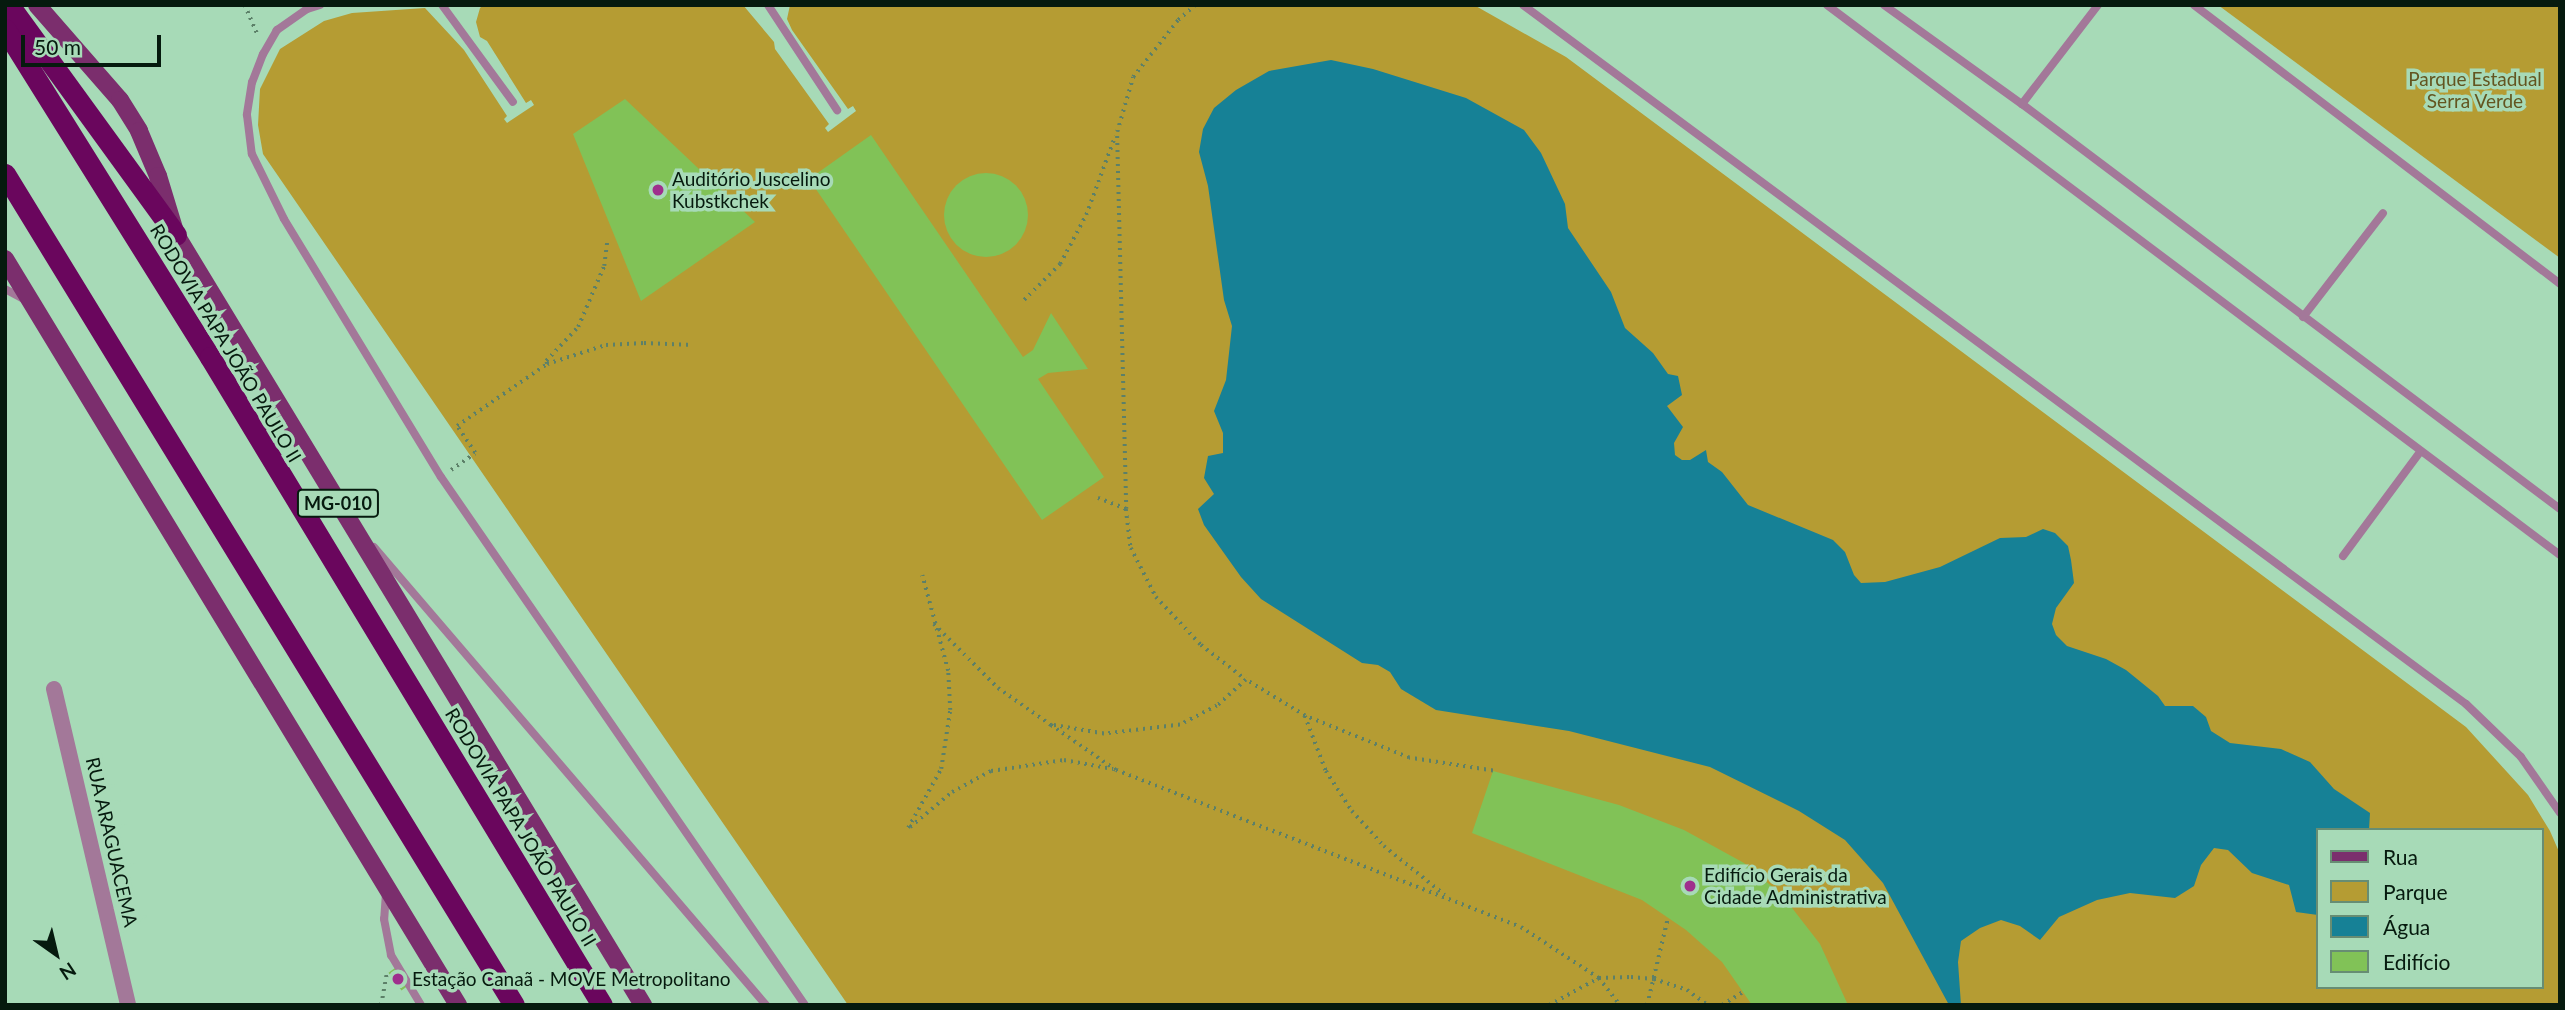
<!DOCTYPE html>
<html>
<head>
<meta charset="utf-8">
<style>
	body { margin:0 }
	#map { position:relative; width:2565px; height:1010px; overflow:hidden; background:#a7dab7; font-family:Lato,sans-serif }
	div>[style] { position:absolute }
	.green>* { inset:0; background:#b59c33 }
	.water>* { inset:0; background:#168196 }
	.building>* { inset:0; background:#81c257; transform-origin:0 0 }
	.round { border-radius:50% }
	.path>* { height:3.5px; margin-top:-1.75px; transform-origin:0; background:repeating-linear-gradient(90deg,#5c8068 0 2px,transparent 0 7px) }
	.lane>* { height:8px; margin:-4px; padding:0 4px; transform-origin:4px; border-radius:4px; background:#a37899 }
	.street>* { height:16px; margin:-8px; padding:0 8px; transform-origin:8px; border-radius:8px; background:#a37899 }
	.primary>* { height:18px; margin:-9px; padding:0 9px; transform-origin:9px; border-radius:9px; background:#7b2e6d }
	.highway>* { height:21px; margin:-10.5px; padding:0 10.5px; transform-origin:10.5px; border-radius:10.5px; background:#6a065d }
	.dots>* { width:19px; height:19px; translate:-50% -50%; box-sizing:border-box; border:4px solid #a7dab7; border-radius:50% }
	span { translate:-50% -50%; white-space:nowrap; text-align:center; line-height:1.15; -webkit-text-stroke:7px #a7dab7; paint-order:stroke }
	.shield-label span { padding:2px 5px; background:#a7dab7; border:2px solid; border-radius:5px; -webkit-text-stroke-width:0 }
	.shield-label { font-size:18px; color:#061a0e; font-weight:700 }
	.park-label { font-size:19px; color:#635520 }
	.poi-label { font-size:19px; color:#061a0e }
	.left { translate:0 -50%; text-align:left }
	.street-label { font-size:19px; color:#061a0e }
	.frame { position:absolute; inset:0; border:7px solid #061a0e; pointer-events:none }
	.legend { position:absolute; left:2316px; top:828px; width:228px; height:161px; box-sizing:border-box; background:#a7dab7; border:2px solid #678d73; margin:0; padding:9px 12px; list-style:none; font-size:21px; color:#061a0e }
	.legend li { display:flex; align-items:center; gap:14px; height:35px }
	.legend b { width:35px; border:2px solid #678d73 }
	.north { position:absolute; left:21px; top:919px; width:70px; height:70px; -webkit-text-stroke:5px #a7dab7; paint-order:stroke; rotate:146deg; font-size:19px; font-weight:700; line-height:28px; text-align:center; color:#061a0e }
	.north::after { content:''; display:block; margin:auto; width:24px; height:32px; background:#061a0e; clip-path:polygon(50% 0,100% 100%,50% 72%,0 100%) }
	.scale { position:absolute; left:21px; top:35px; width:140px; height:32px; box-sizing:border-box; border:4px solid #061a0e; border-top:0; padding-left:9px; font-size:21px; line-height:24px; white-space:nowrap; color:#061a0e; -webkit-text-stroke:5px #a7dab7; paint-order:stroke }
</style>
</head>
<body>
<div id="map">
	<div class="green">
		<i style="clip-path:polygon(evenodd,483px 5px,743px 5px,774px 42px,775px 49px,829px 124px,825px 128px,828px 132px,856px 111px,853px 106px,848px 109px,792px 30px,787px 19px,790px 5px,1474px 5px,1566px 57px,2466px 727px,2528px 795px,2550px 831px,2560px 854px,2560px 1005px,848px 1005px,263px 154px,258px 125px,260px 89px,280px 49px,324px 21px,352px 13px,425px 8px,464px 50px,507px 116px,504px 119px,507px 123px,534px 105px,531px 100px,526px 103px,487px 41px,480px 37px,476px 22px,480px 8px,483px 5px,2318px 830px,2542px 830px,2542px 987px,2318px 987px,2318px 830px)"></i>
		<i style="clip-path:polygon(2218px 5px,2560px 5px,2560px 258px)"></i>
	</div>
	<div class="water">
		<i style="clip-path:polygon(1331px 60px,1373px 69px,1466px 98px,1524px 130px,1541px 153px,1565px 204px,1568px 228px,1611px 292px,1625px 328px,1653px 353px,1668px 374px,1678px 376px,1682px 395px,1667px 406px,1683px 427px,1674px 443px,1675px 455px,1682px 460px,1690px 460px,1706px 450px,1708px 462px,1722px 472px,1748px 505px,1833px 540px,1845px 552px,1854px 575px,1861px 583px,1885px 582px,1940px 567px,2000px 538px,2026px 537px,2043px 529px,2055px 533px,2068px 546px,2071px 560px,2074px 583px,2056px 608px,2052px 624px,2056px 635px,2067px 646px,2106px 659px,2126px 670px,2158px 696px,2165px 706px,2193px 706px,2206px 717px,2211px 731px,2230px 743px,2281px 749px,2310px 762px,2334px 789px,2370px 813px,2369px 830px,2318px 830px,2318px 915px,2296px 912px,2289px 885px,2252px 873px,2228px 850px,2214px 848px,2201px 865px,2194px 886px,2175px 898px,2130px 893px,2097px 900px,2059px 917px,2040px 940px,2020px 926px,2001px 920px,1980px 928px,1961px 941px,1958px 962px,1961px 1005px,1949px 1005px,1883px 883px,1845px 840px,1799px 811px,1710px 767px,1569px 731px,1436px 710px,1401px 689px,1390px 672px,1378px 665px,1362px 663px,1261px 599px,1241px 577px,1204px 525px,1198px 509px,1214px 494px,1204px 478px,1208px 456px,1223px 453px,1223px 433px,1214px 411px,1226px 380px,1232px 326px,1224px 300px,1208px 186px,1199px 152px,1203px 129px,1214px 108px,1236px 90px,1269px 71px)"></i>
	</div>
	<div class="building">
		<i style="clip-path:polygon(625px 99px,755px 222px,641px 301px,573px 134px)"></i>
		<i style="clip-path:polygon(871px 135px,1023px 357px,1033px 350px,1051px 313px,1088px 369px,1048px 373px,1038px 379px,1104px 477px,1042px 520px,809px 179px)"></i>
		<i class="round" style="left:944px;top:173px;width:84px;height:84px"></i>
		<i style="clip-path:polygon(1493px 771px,1619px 805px,1684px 830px,1744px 863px,1782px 895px,1820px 944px,1848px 1005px,1752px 1005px,1722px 962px,1686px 930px,1642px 900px,1472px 833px)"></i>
		<i style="left:395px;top:968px;width:22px;height:8px;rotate:54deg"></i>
	</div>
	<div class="path">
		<i style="left:245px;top:5px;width:33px;rotate:67deg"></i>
		<i style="left:1024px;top:300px;width:51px;rotate:-45deg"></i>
		<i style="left:1060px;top:264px;width:55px;rotate:-62deg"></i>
		<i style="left:1086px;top:215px;width:84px;rotate:-69.8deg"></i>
		<i style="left:547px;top:364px;width:3px;rotate:-108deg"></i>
		<i style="left:546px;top:361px;width:47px;rotate:-46.7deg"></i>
		<i style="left:578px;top:327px;width:66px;rotate:-66.9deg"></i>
		<i style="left:604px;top:266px;width:25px;rotate:-83deg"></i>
		<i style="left:451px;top:470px;width:29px;rotate:-35deg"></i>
		<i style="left:475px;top:453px;width:32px;rotate:-124deg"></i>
		<i style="left:457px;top:426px;width:109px;rotate:-34.6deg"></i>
		<i style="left:547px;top:364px;width:62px;rotate:-17.9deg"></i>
		<i style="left:606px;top:345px;width:38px;rotate:-3deg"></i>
		<i style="left:644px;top:343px;width:49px;rotate:2.3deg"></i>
		<i style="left:1098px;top:498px;width:30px;rotate:21deg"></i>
		<i style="left:1126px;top:509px;width:39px;rotate:83deg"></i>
		<i style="left:1131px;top:548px;width:55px;rotate:63deg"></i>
		<i style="left:1156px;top:597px;width:66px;rotate:46.8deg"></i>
		<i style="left:1201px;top:645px;width:56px;rotate:37.7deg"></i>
		<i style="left:1126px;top:509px;width:377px;rotate:-91.4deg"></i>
		<i style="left:1117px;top:132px;width:57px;rotate:-73.8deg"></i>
		<i style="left:1133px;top:77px;width:73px;rotate:-51.7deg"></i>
		<i style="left:1178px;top:20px;width:23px;rotate:-41deg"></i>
		<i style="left:934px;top:624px;width:91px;rotate:45deg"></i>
		<i style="left:998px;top:688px;width:65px;rotate:34.9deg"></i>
		<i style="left:1305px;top:716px;width:59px;rotate:69.1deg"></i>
		<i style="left:1326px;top:771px;width:48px;rotate:57deg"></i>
		<i style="left:1352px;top:811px;width:47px;rotate:47.6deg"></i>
		<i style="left:1384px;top:846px;width:78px;rotate:38.8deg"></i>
		<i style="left:1493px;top:771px;width:85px;rotate:-171.2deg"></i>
		<i style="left:1409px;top:758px;width:112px;rotate:-158deg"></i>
		<i style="left:1305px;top:716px;width:69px;rotate:-148.6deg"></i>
		<i style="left:1246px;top:680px;width:39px;rotate:138deg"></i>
		<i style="left:1217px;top:706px;width:42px;rotate:152.8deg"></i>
		<i style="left:1180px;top:725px;width:77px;rotate:173.2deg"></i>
		<i style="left:1104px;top:734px;width:54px;rotate:-170.4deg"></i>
		<i style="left:1051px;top:725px;width:79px;rotate:34.7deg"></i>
		<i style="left:1116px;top:770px;width:434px;rotate:21.2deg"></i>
		<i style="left:1521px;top:927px;width:93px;rotate:33.2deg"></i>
		<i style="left:1599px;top:978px;width:34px;rotate:52deg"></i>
		<i style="left:910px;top:827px;width:55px;rotate:-39.8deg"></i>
		<i style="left:952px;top:792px;width:44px;rotate:-28.3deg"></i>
		<i style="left:991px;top:771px;width:74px;rotate:-8.6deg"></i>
		<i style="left:1064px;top:760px;width:50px;rotate:10.4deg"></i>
		<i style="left:908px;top:828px;width:68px;rotate:-60.8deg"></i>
		<i style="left:941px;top:769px;width:60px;rotate:-81.3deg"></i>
		<i style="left:950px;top:710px;width:39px;rotate:-93deg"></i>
		<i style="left:948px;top:671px;width:99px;rotate:-105.2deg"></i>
		<i style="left:381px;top:1005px;width:34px;rotate:-80deg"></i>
		<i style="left:1549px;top:1005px;width:57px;rotate:-28.4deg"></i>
		<i style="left:1599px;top:978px;width:32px;rotate:-2deg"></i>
		<i style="left:1631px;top:977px;width:23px;rotate:5deg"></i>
		<i style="left:1654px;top:979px;width:35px;rotate:18deg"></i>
		<i style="left:1687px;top:990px;width:26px;rotate:36deg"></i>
		<i style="left:1647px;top:1005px;width:90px;rotate:-76.6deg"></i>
		<i style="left:1722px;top:1005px;width:25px;rotate:-32deg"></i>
	</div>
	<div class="lane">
		<i style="left:320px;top:5px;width:14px;rotate:163deg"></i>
		<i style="left:307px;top:9px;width:37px;rotate:145deg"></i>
		<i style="left:277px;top:30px;width:28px;rotate:120deg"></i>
		<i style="left:263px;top:54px;width:30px;rotate:111deg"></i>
		<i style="left:252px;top:82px;width:33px;rotate:99deg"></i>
		<i style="left:247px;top:115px;width:39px;rotate:83deg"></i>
		<i style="left:252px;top:154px;width:72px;rotate:63.8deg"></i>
		<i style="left:284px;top:219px;width:302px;rotate:58.7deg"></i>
		<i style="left:441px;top:477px;width:641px;rotate:55.42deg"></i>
		<i style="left:442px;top:5px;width:120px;rotate:53.8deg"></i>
		<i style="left:768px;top:5px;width:126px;rotate:56.7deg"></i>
		<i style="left:1523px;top:5px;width:1174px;rotate:36.55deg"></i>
		<i style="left:2466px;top:704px;width:76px;rotate:43.9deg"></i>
		<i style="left:2521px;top:757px;width:68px;rotate:55.1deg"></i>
		<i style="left:1827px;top:5px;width:916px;rotate:36.88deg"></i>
		<i style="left:1884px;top:5px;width:170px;rotate:35.7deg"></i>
		<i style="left:2022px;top:104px;width:673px;rotate:36.97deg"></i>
		<i style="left:2194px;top:5px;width:460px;rotate:37.3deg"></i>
		<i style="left:2022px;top:104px;width:125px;rotate:-52.5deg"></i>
		<i style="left:5px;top:289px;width:21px;rotate:28deg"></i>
		<i style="left:2303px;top:317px;width:131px;rotate:-52.4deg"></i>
		<i style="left:374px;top:547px;width:603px;rotate:49.44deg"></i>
		<i style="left:2343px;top:556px;width:129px;rotate:-53.5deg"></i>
		<i style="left:386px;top:893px;width:26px;rotate:94deg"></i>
		<i style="left:384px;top:919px;width:37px;rotate:79deg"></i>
		<i style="left:391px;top:955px;width:58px;rotate:59deg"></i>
	</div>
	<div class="street">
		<i style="left:54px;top:689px;width:325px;rotate:76.8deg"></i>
	</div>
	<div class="primary">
		<i style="left:37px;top:5px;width:126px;rotate:48.9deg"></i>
		<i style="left:120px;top:100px;width:36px;rotate:58deg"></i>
		<i style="left:139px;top:131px;width:49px;rotate:67.1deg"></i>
		<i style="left:158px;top:176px;width:62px;rotate:73deg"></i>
		<i style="left:176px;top:235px;width:901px;rotate:58.76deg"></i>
		<i style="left:5px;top:259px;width:873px;rotate:58.73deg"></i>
	</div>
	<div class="highway">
		<i style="left:9px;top:5px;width:284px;rotate:54deg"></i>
		<i style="left:5px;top:29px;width:387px;rotate:58deg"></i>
		<i style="left:210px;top:357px;width:757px;rotate:58.83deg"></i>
		<i style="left:5px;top:174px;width:974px;rotate:58.51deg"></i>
	</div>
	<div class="dots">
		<i style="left:658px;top:190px;background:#9f2f8d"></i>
		<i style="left:1690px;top:886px;background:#9f2f8d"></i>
		<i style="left:398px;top:979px;background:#9f2f8d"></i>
	</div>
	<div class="shield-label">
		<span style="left:338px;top:503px">MG-010</span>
	</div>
	<div class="park-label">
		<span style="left:2475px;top:90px">Parque Estadual<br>Serra Verde</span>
	</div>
	<div class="poi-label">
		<span class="left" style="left:672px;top:190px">Auditório Juscelino<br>Kubstkchek</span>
		<span class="left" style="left:1704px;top:886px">Edifício Gerais da<br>Cidade Administrativa</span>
		<span class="left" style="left:412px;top:979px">Estação Canaã - MOVE Metropolitano</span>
	</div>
	<div class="street-label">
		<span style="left:226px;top:343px;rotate:59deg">RODOVIA PAPA JOÃO PAULO II</span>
		<span style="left:521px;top:827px;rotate:59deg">RODOVIA PAPA JOÃO PAULO II</span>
		<span style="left:112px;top:842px;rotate:77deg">RUA ARAGUACEMA</span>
	</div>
	<div class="frame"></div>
	<ul class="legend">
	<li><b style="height:9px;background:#7b2e6d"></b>Rua</li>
	<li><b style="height:19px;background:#b59c33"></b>Parque</li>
	<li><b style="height:19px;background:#168196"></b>Água</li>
	<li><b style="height:19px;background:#81c257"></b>Edifício</li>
	</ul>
	<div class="north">N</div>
	<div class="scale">50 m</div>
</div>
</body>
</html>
